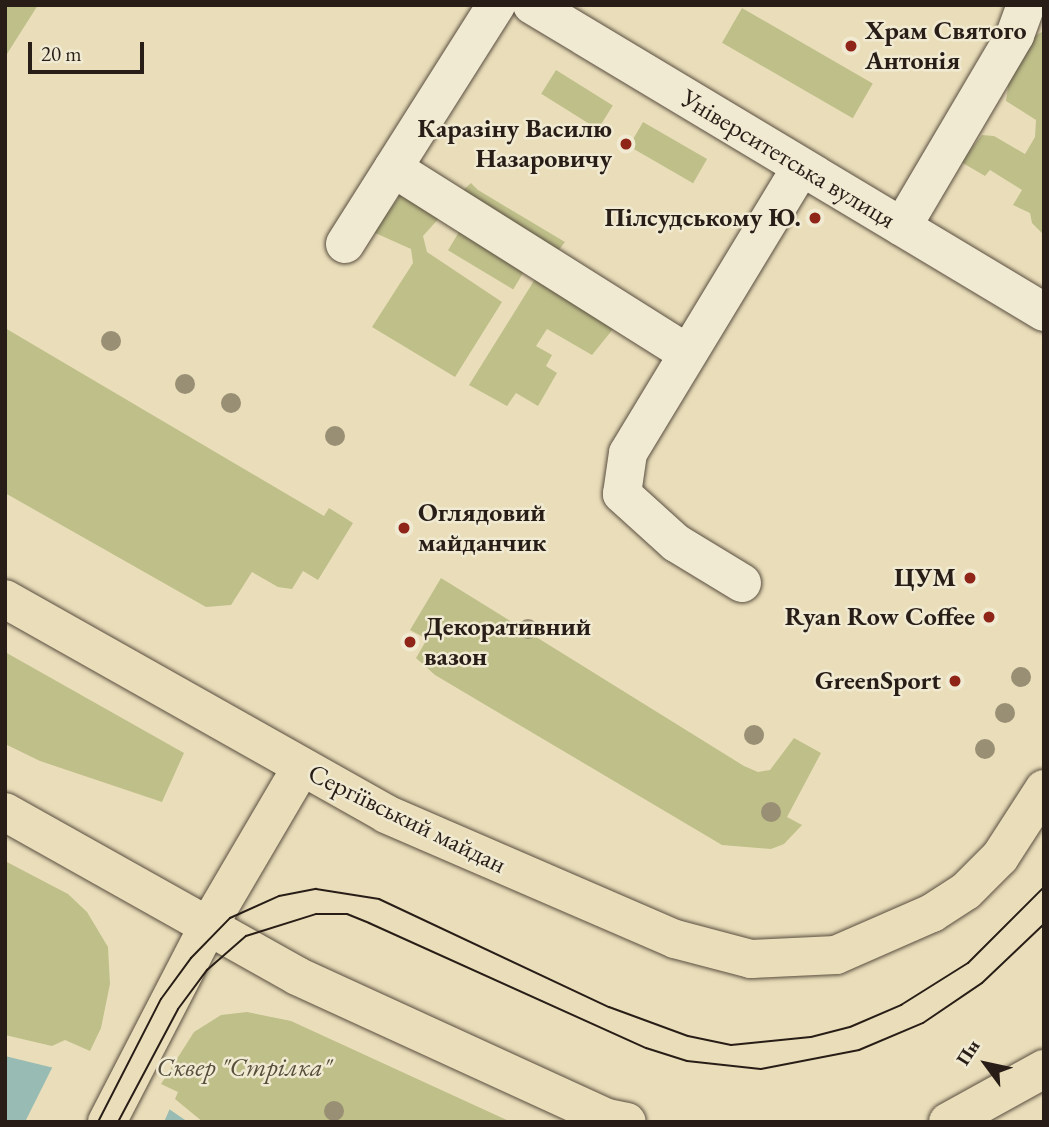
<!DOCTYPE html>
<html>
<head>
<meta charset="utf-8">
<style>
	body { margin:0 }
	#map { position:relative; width:1049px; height:1127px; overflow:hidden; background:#eadeba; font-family:"EB Garamond",serif }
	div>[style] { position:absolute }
	.green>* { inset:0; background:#bfbf8a; transform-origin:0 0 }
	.water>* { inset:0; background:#98bcb3 }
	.pier>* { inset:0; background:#eadeba }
	.roads { filter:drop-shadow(0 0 2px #594e40) drop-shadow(0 0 2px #594e40) }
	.minor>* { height:38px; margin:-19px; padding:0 19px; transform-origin:19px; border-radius:19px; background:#f1ead2 }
	.major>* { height:38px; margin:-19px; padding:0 19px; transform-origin:19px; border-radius:19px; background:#eadeba }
	.tram>* { height:2px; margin:-1px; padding:0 1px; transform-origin:1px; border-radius:1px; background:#291e17 }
	.trees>* { width:20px; height:20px; margin:-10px; border-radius:50%; background:#998f74 }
	.dots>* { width:19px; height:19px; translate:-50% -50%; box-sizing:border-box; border:4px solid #f1ead2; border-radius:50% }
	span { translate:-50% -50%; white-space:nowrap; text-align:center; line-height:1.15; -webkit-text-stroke:5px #f1ead2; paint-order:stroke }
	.poi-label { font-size:26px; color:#291e17; font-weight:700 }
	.left { translate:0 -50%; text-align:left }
	.right { translate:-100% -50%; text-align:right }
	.street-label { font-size:26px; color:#291e17 }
	.park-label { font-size:26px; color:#564e3a; font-style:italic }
	.frame { position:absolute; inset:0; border:7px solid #291e17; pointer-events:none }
	.north { position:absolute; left:951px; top:1029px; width:70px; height:70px; -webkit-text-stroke:5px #f1ead2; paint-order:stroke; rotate:303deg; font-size:19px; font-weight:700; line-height:28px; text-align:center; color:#291e17 }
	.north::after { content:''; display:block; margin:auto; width:24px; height:32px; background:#291e17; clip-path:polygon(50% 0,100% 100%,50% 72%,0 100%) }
	.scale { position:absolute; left:28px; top:42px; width:116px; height:32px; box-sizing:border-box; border:4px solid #291e17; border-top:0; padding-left:9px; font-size:21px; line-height:24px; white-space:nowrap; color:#291e17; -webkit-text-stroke:5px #f1ead2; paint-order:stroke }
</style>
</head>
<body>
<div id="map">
	<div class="green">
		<i style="clip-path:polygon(5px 5px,38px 5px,5px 57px)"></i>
		<i style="left:742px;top:8px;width:151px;height:40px;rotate:30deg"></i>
		<i style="clip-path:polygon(1044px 31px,1044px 233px,1043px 234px,1032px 223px,1030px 213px,1013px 205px,1022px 190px,990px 170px,985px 176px,961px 162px,982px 135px,994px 136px,1025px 154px,1035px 137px,1036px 120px,1006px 101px,1010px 73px,1034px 36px)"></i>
		<i style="left:556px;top:70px;width:67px;height:28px;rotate:32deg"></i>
		<i style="left:643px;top:122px;width:74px;height:28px;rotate:30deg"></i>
		<i style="clip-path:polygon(471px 183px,478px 190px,565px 242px,558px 251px,461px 192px)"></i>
		<i style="clip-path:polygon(406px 188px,441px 216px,423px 236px,427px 252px,502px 302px,455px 377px,372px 327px,413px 263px,411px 249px,373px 232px)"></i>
		<i style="left:465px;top:222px;width:76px;height:33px;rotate:31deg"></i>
		<i style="clip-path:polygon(540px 271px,618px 323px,592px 355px,547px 329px,536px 346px,552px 355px,546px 366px,557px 373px,538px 406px,516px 393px,507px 406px,469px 385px)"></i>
		<i style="clip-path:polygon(5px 328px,324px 516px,329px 508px,353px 523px,318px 580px,303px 571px,292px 589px,278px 587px,252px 572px,231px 605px,206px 607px,5px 493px)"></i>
		<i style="clip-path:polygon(441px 578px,744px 766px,758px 772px,770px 770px,794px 738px,821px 753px,787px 817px,802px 825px,784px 844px,771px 849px,722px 845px,435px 675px,416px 658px,427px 639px,410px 630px)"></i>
		<i style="clip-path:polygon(5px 652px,184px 753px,162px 802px,40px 761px,5px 744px)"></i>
		<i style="clip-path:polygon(5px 861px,68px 894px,87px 912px,108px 947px,110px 984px,101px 1028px,90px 1051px,65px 1040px,52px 1046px,5px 1035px)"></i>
		<i style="clip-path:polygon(247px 1012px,291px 1021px,511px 1122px,203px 1122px,175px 1099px,178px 1092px,161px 1084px,194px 1032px,221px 1015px)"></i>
	</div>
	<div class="water">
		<i style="clip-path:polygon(5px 1056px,140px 1089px,188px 1122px,5px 1122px)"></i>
	</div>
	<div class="pier">
		<i style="clip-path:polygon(54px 1064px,141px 1086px,171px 1106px,164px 1122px,25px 1122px)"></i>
	</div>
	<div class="roads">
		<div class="minor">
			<i style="left:532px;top:5px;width:597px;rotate:30.95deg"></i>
			<i style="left:393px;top:168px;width:347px;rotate:32.2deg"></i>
			<i style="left:902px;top:227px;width:223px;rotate:-59.5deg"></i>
			<i style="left:1015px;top:35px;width:32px;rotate:-70deg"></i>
			<i style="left:345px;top:244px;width:283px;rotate:-57.7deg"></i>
			<i style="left:742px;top:583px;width:77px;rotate:-148.8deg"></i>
			<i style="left:676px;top:543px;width:73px;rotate:-137.8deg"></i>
			<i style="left:622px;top:494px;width:41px;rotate:-81.7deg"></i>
			<i style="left:628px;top:453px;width:334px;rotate:-58.8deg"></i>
		</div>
		<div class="major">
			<i style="left:5px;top:599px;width:437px;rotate:29.4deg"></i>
			<i style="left:386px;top:814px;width:315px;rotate:23.4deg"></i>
			<i style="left:675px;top:939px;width:79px;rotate:14.7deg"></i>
			<i style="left:751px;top:959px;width:85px;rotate:-2.7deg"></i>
			<i style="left:836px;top:955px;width:105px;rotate:-23.6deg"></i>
			<i style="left:932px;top:913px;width:40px;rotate:-32.9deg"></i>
			<i style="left:966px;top:891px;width:48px;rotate:-45deg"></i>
			<i style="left:1000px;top:857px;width:81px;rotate:-57.1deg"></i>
			<i style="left:5px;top:812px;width:335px;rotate:29.3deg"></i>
			<i style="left:297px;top:976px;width:341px;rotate:24.6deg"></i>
			<i style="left:607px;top:1118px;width:20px;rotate:11deg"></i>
			<i style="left:107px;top:1122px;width:218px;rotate:-62.7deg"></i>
			<i style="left:207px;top:928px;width:186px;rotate:-59.6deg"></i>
			<i style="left:948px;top:1122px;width:110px;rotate:-28.9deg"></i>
		</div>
	</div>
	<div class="tram">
		<i style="left:98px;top:1122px;width:138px;rotate:-62.9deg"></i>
		<i style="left:161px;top:999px;width:51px;rotate:-53.8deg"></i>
		<i style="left:191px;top:958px;width:56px;rotate:-45.7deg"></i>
		<i style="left:230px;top:918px;width:54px;rotate:-24.2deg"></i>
		<i style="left:279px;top:896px;width:38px;rotate:-11deg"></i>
		<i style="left:316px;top:889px;width:64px;rotate:9deg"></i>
		<i style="left:379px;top:899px;width:254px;rotate:25.2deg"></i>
		<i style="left:609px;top:1007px;width:84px;rotate:20.2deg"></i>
		<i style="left:688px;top:1036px;width:44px;rotate:11.8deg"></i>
		<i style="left:731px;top:1045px;width:80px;rotate:-5.7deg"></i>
		<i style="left:811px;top:1037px;width:40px;rotate:-14.4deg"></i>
		<i style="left:850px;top:1027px;width:56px;rotate:-23.3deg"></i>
		<i style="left:901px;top:1005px;width:79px;rotate:-32.1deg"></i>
		<i style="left:968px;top:963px;width:107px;rotate:-45deg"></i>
		<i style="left:118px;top:1122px;width:128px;rotate:-62deg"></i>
		<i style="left:178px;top:1009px;width:49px;rotate:-53.4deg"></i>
		<i style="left:207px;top:970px;width:52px;rotate:-41.1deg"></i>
		<i style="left:246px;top:936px;width:73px;rotate:-17.4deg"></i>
		<i style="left:316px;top:914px;width:31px"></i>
		<i style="left:347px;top:914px;width:24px;rotate:22deg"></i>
		<i style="left:369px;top:923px;width:304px;rotate:24.3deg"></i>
		<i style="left:646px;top:1048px;width:43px;rotate:17.6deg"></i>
		<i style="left:687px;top:1061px;width:74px;rotate:6.2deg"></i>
		<i style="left:761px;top:1069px;width:100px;rotate:-11deg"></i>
		<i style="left:859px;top:1050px;width:69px;rotate:-22.9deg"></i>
		<i style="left:923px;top:1023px;width:71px;rotate:-34.1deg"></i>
		<i style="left:982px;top:983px;width:86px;rotate:-43.6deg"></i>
	</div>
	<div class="trees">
		<i style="left:111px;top:341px"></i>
		<i style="left:185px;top:384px"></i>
		<i style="left:231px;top:403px"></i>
		<i style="left:335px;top:436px"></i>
		<i style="left:528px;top:629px"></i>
		<i style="left:1021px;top:677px"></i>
		<i style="left:1005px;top:713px"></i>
		<i style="left:754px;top:735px"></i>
		<i style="left:985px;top:749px"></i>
		<i style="left:771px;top:812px"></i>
		<i style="left:334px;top:1111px"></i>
	</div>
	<div class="dots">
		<i style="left:851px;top:46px;background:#8f2418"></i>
		<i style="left:626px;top:144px;background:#8f2418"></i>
		<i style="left:815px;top:218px;background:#8f2418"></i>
		<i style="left:404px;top:528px;background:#8f2418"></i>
		<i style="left:970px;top:578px;background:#8f2418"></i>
		<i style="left:989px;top:617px;background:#8f2418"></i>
		<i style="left:410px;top:642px;background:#8f2418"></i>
		<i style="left:955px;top:681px;background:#8f2418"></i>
	</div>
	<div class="poi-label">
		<span class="left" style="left:865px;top:46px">Храм Святого<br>Антонія</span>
		<span class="right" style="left:612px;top:144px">Каразіну Василю<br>Назаровичу</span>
		<span class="right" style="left:801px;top:218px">Пілсудському Ю.</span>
		<span class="left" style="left:418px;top:528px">Оглядовий<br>майданчик</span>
		<span class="right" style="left:956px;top:578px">ЦУМ</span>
		<span class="right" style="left:975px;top:617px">Ryan Row Coffee</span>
		<span class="left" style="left:424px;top:642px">Декоративний<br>вазон</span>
		<span class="right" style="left:941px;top:681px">GreenSport</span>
	</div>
	<div class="street-label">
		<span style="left:788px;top:159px;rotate:31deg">Університетська вулиця</span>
		<span style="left:407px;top:819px;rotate:26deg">Сергіївський майдан</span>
	</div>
	<div class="park-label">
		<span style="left:244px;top:1068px">Сквер "Стрілка"</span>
	</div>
	<div class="frame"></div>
	<div class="north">Пн</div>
	<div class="scale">20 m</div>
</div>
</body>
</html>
